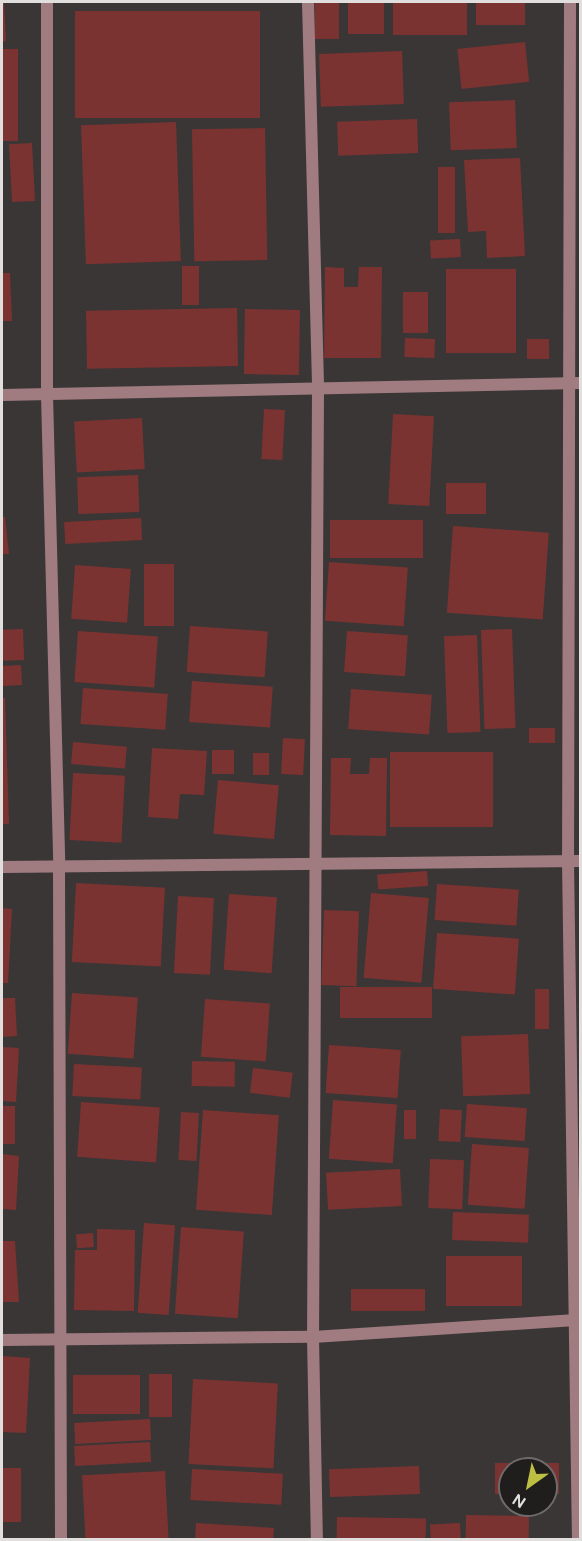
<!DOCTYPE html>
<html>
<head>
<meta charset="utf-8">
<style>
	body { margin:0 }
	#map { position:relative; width:582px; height:1541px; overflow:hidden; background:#3a3635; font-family:"DM Sans",sans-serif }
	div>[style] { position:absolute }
	.building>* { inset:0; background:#7b3332; transform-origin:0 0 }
	.minor>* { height:12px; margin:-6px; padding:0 6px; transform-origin:6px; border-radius:6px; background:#a07c81 }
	span { translate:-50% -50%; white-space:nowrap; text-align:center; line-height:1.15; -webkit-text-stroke:5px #201e1d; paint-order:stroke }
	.frame { position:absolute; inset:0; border:3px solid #e1dfde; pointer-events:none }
	.north { position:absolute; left:498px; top:1457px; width:60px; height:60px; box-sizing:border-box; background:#201e1d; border:2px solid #6d6b6a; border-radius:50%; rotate:213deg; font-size:16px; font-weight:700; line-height:24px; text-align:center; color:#e1dfde }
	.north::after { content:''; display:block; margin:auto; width:21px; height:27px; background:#bdbf43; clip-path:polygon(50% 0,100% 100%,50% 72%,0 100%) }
</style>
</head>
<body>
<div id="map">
	<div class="building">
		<i style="clip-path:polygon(2px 2px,4px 2px,6px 41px,2px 42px)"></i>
		<i style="left:315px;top:2px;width:24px;height:37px"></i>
		<i style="left:348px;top:2px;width:36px;height:32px"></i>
		<i style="left:393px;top:2px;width:74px;height:33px"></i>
		<i style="left:476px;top:2px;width:49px;height:23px"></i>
		<i style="left:75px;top:11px;width:185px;height:107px"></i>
		<i style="left:525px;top:42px;width:40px;height:68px;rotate:84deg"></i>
		<i style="left:2px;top:49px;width:16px;height:92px"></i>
		<i style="left:402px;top:51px;width:53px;height:83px;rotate:88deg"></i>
		<i style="left:515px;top:100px;width:48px;height:66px;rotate:88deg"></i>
		<i style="left:417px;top:119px;width:34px;height:80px;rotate:88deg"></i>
		<i style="left:176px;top:122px;width:139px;height:95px;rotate:88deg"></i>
		<i style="left:265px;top:128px;width:132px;height:73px;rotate:89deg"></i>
		<i style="left:32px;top:143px;width:58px;height:23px;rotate:87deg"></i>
		<i style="clip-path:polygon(520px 158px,525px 256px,487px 258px,486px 231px,468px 232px,464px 160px)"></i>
		<i style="left:438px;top:167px;width:17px;height:66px"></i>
		<i style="left:460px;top:239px;width:18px;height:30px;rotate:87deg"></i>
		<i style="left:182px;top:266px;width:17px;height:39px"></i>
		<i style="clip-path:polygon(325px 267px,344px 268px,344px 287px,358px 287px,359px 267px,382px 267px,381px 358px,324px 358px)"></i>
		<i style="left:446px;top:269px;width:70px;height:84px"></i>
		<i style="clip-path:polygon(2px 273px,10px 273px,12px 321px,2px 321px)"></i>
		<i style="left:403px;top:292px;width:25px;height:41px"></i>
		<i style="left:237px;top:308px;width:58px;height:151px;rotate:89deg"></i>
		<i style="left:245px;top:309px;width:55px;height:65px;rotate:1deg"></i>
		<i style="left:405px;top:338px;width:30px;height:19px;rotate:2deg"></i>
		<i style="left:549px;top:339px;width:20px;height:22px;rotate:90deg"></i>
		<i style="left:264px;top:409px;width:21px;height:50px;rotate:3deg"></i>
		<i style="left:393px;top:414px;width:41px;height:90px;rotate:3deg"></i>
		<i style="left:142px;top:418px;width:51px;height:68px;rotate:87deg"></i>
		<i style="left:138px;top:475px;width:37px;height:61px;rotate:88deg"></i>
		<i style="left:446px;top:483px;width:40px;height:31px"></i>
		<i style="clip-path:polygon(2px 517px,5px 517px,9px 554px,2px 554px)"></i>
		<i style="left:141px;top:518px;width:22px;height:77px;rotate:87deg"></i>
		<i style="left:330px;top:520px;width:93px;height:38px"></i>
		<i style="left:453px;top:526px;width:96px;height:87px;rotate:4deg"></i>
		<i style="left:329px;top:562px;width:79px;height:59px;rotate:4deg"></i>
		<i style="left:144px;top:564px;width:30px;height:62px"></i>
		<i style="left:75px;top:565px;width:56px;height:54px;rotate:4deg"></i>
		<i style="left:190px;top:626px;width:78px;height:46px;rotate:4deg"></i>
		<i style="left:23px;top:629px;width:31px;height:21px;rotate:88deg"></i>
		<i style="left:512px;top:629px;width:99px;height:31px;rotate:88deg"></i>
		<i style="left:78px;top:631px;width:80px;height:51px;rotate:4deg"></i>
		<i style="left:347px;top:631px;width:61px;height:41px;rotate:4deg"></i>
		<i style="left:477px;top:635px;width:97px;height:33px;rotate:88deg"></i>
		<i style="left:21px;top:665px;width:20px;height:19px;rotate:87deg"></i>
		<i style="left:192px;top:681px;width:81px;height:41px;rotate:4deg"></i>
		<i style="left:83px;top:688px;width:85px;height:36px;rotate:4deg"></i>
		<i style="left:351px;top:689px;width:81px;height:40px;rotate:4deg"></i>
		<i style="clip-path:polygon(2px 698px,5px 698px,9px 824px,2px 824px)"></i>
		<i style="left:555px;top:728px;width:15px;height:26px;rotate:90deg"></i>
		<i style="left:283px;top:738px;width:22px;height:36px;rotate:3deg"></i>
		<i style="left:73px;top:742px;width:54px;height:22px;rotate:5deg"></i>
		<i style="clip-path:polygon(152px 748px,207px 751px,204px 795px,180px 794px,178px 819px,148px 817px)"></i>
		<i style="left:212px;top:750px;width:22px;height:24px"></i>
		<i style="left:390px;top:752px;width:103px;height:75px"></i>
		<i style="left:269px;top:753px;width:22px;height:16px;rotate:90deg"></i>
		<i style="clip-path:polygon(331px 758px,351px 758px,350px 774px,369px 774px,370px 758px,387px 758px,386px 836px,330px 835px)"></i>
		<i style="left:73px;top:773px;width:52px;height:67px;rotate:3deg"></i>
		<i style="left:218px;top:780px;width:61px;height:54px;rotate:5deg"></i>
		<i style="left:427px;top:871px;width:15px;height:50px;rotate:86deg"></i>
		<i style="left:76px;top:883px;width:89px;height:79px;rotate:3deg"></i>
		<i style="left:437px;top:884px;width:82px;height:36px;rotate:4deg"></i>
		<i style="left:371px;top:893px;width:58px;height:85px;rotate:5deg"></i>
		<i style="left:229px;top:894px;width:48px;height:76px;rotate:4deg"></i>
		<i style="left:178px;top:896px;width:36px;height:77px;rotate:3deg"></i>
		<i style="clip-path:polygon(2px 908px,12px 909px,8px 983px,2px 983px)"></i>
		<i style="left:324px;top:910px;width:35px;height:75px;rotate:2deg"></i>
		<i style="left:437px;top:933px;width:82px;height:56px;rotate:4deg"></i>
		<i style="left:340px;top:987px;width:92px;height:31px"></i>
		<i style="left:535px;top:989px;width:14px;height:40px"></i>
		<i style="left:72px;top:993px;width:66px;height:61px;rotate:4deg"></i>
		<i style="clip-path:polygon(2px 998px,15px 998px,17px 1036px,2px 1037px)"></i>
		<i style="left:205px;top:999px;width:65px;height:58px;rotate:4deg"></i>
		<i style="left:528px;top:1034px;width:60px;height:67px;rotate:88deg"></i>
		<i style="left:329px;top:1045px;width:72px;height:48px;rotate:4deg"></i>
		<i style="clip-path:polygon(2px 1047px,19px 1048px,16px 1102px,2px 1101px)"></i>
		<i style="left:192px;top:1061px;width:43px;height:25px;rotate:1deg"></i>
		<i style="left:74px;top:1064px;width:68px;height:32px;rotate:3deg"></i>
		<i style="left:253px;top:1068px;width:40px;height:25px;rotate:7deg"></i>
		<i style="left:333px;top:1100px;width:64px;height:59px;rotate:4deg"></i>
		<i style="left:81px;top:1102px;width:79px;height:55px;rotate:4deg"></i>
		<i style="left:467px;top:1104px;width:60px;height:33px;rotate:4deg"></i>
		<i style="left:2px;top:1106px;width:13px;height:38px"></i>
		<i style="left:440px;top:1109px;width:22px;height:32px;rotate:3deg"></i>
		<i style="left:203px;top:1110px;width:76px;height:100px;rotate:4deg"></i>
		<i style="left:416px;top:1110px;width:29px;height:12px;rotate:90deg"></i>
		<i style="left:181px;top:1112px;width:18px;height:48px;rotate:3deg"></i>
		<i style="left:472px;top:1144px;width:57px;height:61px;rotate:4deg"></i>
		<i style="clip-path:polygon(2px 1154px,19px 1156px,16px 1210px,2px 1209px)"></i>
		<i style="left:430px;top:1159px;width:34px;height:49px;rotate:2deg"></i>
		<i style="left:400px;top:1169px;width:37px;height:74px;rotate:87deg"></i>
		<i style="left:453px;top:1212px;width:76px;height:28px;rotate:2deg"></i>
		<i style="left:144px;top:1223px;width:31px;height:90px;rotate:4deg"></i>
		<i style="left:181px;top:1227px;width:63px;height:87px;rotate:4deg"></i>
		<i style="clip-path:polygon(97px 1229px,135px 1230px,134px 1311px,74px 1310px,75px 1250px,97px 1250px)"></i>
		<i style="left:93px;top:1233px;width:14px;height:17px;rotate:86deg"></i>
		<i style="clip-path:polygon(2px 1241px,15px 1241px,19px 1302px,2px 1302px)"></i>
		<i style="left:446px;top:1256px;width:76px;height:50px"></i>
		<i style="left:425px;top:1289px;width:22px;height:74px;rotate:90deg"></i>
		<i style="clip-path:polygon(2px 1356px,30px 1358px,26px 1433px,2px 1432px)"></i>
		<i style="left:149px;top:1374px;width:23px;height:43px"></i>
		<i style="left:73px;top:1375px;width:67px;height:39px"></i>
		<i style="left:193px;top:1379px;width:85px;height:85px;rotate:3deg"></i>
		<i style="left:150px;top:1419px;width:21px;height:76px;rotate:87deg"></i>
		<i style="left:150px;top:1442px;width:20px;height:76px;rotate:87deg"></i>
		<i style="clip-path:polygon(495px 1463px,559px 1463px,559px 1494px,546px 1494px,546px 1469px,510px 1469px,510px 1494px,495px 1494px)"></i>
		<i style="left:419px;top:1466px;width:28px;height:90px;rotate:88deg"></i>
		<i style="left:2px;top:1468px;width:19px;height:54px"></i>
		<i style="left:192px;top:1469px;width:91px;height:31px;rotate:3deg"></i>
		<i style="left:165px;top:1471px;width:69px;height:83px;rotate:87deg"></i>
		<i style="left:466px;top:1515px;width:63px;height:25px;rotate:1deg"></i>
		<i style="left:337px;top:1517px;width:89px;height:23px;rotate:1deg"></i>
		<i style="clip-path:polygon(196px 1523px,274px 1528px,273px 1540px,195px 1540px)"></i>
		<i style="left:460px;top:1523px;width:17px;height:30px;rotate:87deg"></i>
	</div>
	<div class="minor">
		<i style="left:47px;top:2px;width:393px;rotate:90deg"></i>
		<i style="left:47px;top:395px;width:473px;rotate:88.5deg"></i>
		<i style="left:59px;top:868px;width:672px;rotate:89.83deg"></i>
		<i style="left:308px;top:2px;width:388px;rotate:88.5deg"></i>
		<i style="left:318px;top:390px;width:947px;rotate:90.3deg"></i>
		<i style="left:313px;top:1337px;width:203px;rotate:88.9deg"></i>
		<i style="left:570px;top:2px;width:859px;rotate:90.13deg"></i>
		<i style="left:568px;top:861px;width:679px;rotate:89.16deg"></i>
		<i style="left:2px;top:395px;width:578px;rotate:-1.19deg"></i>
		<i style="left:2px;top:867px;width:578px;rotate:-0.59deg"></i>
		<i style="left:2px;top:1340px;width:311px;rotate:-0.6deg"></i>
		<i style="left:313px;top:1337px;width:267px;rotate:-3.7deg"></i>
	</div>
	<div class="frame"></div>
	<div class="north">N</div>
</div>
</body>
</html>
